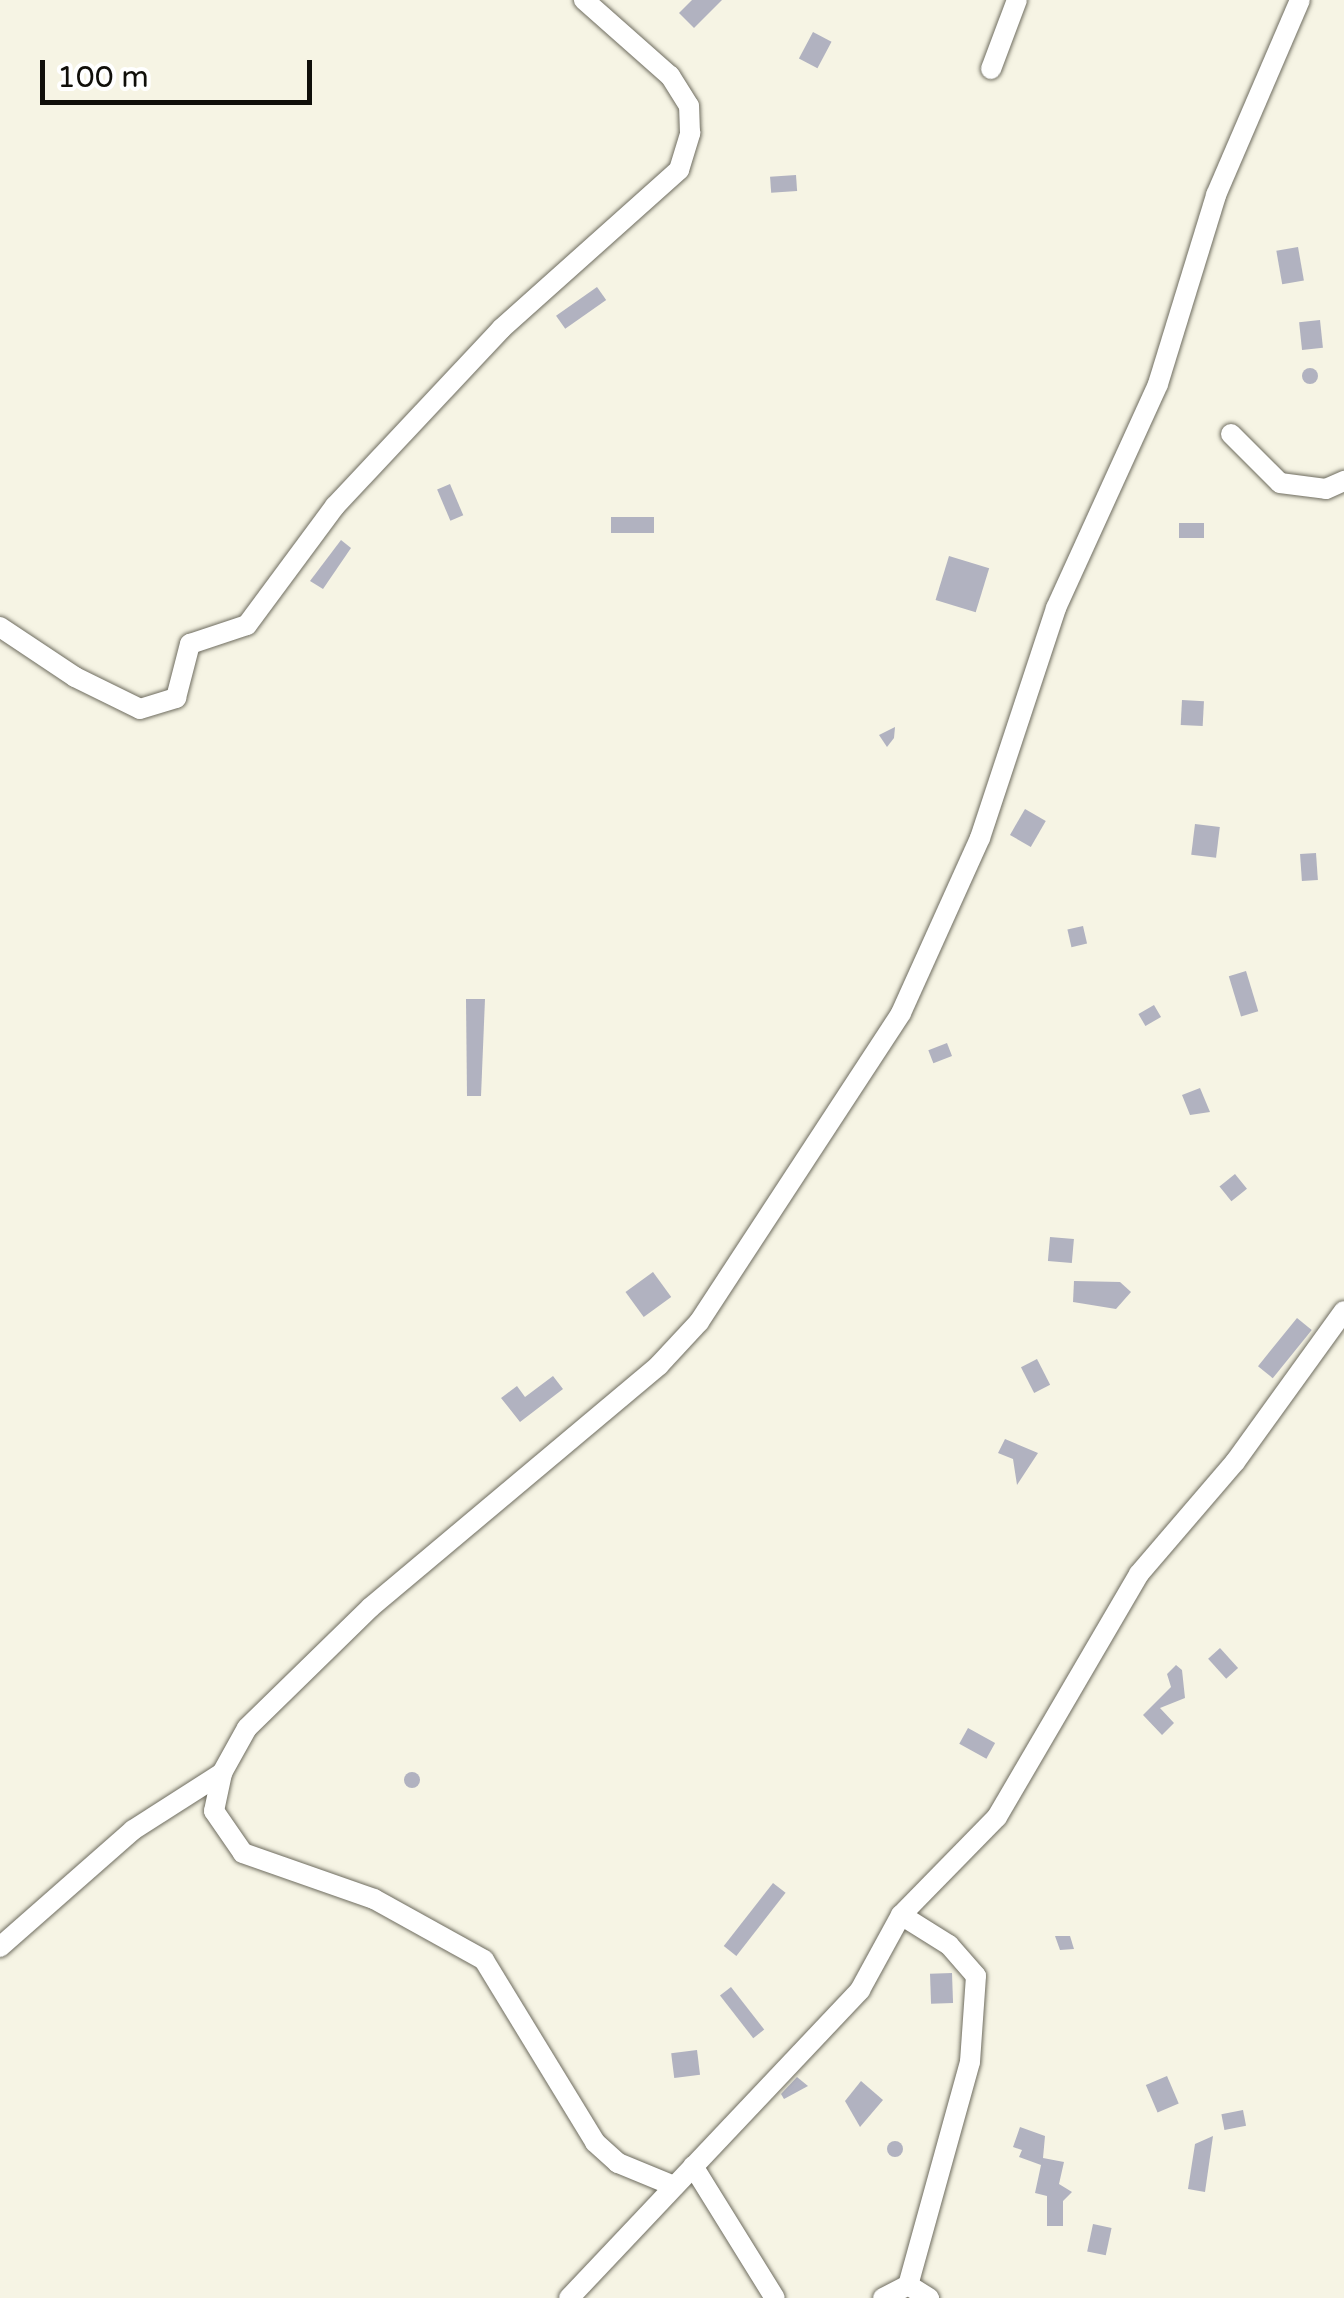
<!DOCTYPE html>
<html>
<head>
<meta charset="utf-8">
<style>
	body { margin:0 }
	#map { position:relative; width:1344px; height:2298px; overflow:hidden; background:#f6f4e4; font-family:"Varela Round",sans-serif }
	div>[style] { position:absolute }
	.building>* { inset:0; background:#b1b2c0; transform-origin:0 0 }
	.round { border-radius:50% }
	.roads { filter:drop-shadow(0 0 2px #6e6c5f) drop-shadow(0 0 2px #6e6c5f) }
	.minor>* { height:20px; margin:-10px; padding:0 10px; transform-origin:10px; border-radius:10px; background:#fff }
	span { translate:-50% -50%; white-space:nowrap; text-align:center; line-height:1.15; -webkit-text-stroke:8px #fff; paint-order:stroke }
	.scale { position:absolute; left:40px; top:60px; width:272px; height:45px; box-sizing:border-box; border:5px solid #100f0a; border-top:0; padding-left:12px; font-size:30px; line-height:35px; white-space:nowrap; color:#100f0a; -webkit-text-stroke:8px #fff; paint-order:stroke }
</style>
</head>
<body>
<div id="map">
	<div class="building">
		<i style="clip-path:polygon(692px 0,722px 0,694px 28px,679px 13px)"></i>
		<i style="left:813px;top:32px;width:21px;height:30px;rotate:28deg"></i>
		<i style="left:796px;top:175px;width:16px;height:26px;rotate:86deg"></i>
		<i style="left:1298px;top:247px;width:34px;height:22px;rotate:80deg"></i>
		<i style="left:597px;top:287px;width:16px;height:50px;rotate:55deg"></i>
		<i style="left:1320px;top:320px;width:28px;height:21px;rotate:84deg"></i>
		<i class="round" style="left:1302px;top:368px;width:16px;height:16px"></i>
		<i style="left:450px;top:484px;width:34px;height:14px;rotate:67deg"></i>
		<i style="left:611px;top:517px;width:43px;height:16px"></i>
		<i style="left:1179px;top:523px;width:25px;height:15px"></i>
		<i style="clip-path:polygon(341px 540px,351px 548px,323px 589px,310px 581px)"></i>
		<i style="left:949px;top:556px;width:42px;height:46px;rotate:17deg"></i>
		<i style="left:1182px;top:700px;width:22px;height:25px;rotate:3deg"></i>
		<i style="clip-path:polygon(895px 727px,894px 738px,887px 747px,879px 735px)"></i>
		<i style="left:1025px;top:809px;width:24px;height:30px;rotate:30deg"></i>
		<i style="left:1195px;top:824px;width:25px;height:31px;rotate:7deg"></i>
		<i style="left:1316px;top:853px;width:27px;height:16px;rotate:86deg"></i>
		<i style="left:1083px;top:926px;width:18px;height:16px;rotate:77deg"></i>
		<i style="left:1246px;top:971px;width:42px;height:18px;rotate:73deg"></i>
		<i style="clip-path:polygon(466px 999px,485px 999px,481px 1096px,467px 1096px)"></i>
		<i style="left:1154px;top:1005px;width:14px;height:18px;rotate:60deg"></i>
		<i style="left:947px;top:1043px;width:14px;height:20px;rotate:69deg"></i>
		<i style="clip-path:polygon(1200px 1088px,1210px 1112px,1190px 1115px,1182px 1095px)"></i>
		<i style="left:1235px;top:1174px;width:19px;height:20px;rotate:51deg"></i>
		<i style="left:1050px;top:1237px;width:24px;height:24px;rotate:5deg"></i>
		<i style="left:653px;top:1272px;width:31px;height:34px;rotate:54deg"></i>
		<i style="clip-path:polygon(1074px 1281px,1120px 1282px,1131px 1292px,1116px 1309px,1073px 1302px)"></i>
		<i style="left:1297px;top:1318px;width:19px;height:62px;rotate:39deg"></i>
		<i style="left:1037px;top:1359px;width:29px;height:18px;rotate:63deg"></i>
		<i style="clip-path:polygon(553px 1376px,563px 1389px,520px 1422px,501px 1398px,517px 1386px,525px 1397px)"></i>
		<i style="clip-path:polygon(1005px 1439px,1038px 1453px,1017px 1485px,1013px 1459px,998px 1453px)"></i>
		<i style="left:1220px;top:1648px;width:27px;height:16px;rotate:48deg"></i>
		<i style="clip-path:polygon(1176px 1665px,1182px 1670px,1185px 1698px,1160px 1708px,1174px 1723px,1162px 1735px,1143px 1715px,1171px 1687px,1167px 1674px)"></i>
		<i style="left:968px;top:1728px;width:31px;height:18px;rotate:29deg"></i>
		<i class="round" style="left:404px;top:1772px;width:16px;height:16px"></i>
		<i style="left:773px;top:1883px;width:16px;height:80px;rotate:38deg"></i>
		<i style="clip-path:polygon(1055px 1936px,1070px 1936px,1074px 1949px,1060px 1950px)"></i>
		<i style="left:952px;top:1973px;width:30px;height:22px;rotate:88deg"></i>
		<i style="left:731px;top:1987px;width:54px;height:14px;rotate:52deg"></i>
		<i style="left:697px;top:2050px;width:25px;height:26px;rotate:83deg"></i>
		<i style="left:1167px;top:2076px;width:30px;height:23px;rotate:67deg"></i>
		<i style="clip-path:polygon(797px 2077px,808px 2086px,784px 2099px,781px 2094px)"></i>
		<i style="clip-path:polygon(861px 2081px,883px 2100px,860px 2127px,845px 2101px)"></i>
		<i style="left:1243px;top:2110px;width:16px;height:22px;rotate:79deg"></i>
		<i style="clip-path:polygon(1020px 2127px,1045px 2136px,1043px 2158px,1064px 2162px,1059px 2184px,1072px 2192px,1063px 2201px,1063px 2226px,1047px 2226px,1047px 2196px,1035px 2193px,1041px 2165px,1019px 2157px,1022px 2150px,1013px 2147px)"></i>
		<i style="clip-path:polygon(1213px 2136px,1205px 2192px,1188px 2189px,1195px 2144px)"></i>
		<i class="round" style="left:887px;top:2141px;width:16px;height:16px"></i>
		<i style="left:1093px;top:2224px;width:19px;height:28px;rotate:12deg"></i>
	</div>
	<div class="roads">
		<div class="minor">
			<i style="left:991px;top:69px;width:74px;rotate:-69.4deg"></i>
			<i style="left:1231px;top:434px;width:69px;rotate:45deg"></i>
			<i style="left:1280px;top:483px;width:46px;rotate:7.4deg"></i>
			<i style="left:1326px;top:489px;width:20px;rotate:-24deg"></i>
			<i style="left:0;top:627px;width:90px;rotate:33.7deg"></i>
			<i style="left:75px;top:677px;width:72px;rotate:26.2deg"></i>
			<i style="left:140px;top:709px;width:38px;rotate:-17deg"></i>
			<i style="left:176px;top:698px;width:56px;rotate:-75.5deg"></i>
			<i style="left:190px;top:644px;width:60px;rotate:-18.4deg"></i>
			<i style="left:247px;top:625px;width:148px;rotate:-53.5deg"></i>
			<i style="left:335px;top:506px;width:243px;rotate:-46.8deg"></i>
			<i style="left:501px;top:329px;width:239px;rotate:-41.8deg"></i>
			<i style="left:679px;top:170px;width:39px;rotate:-73deg"></i>
			<i style="left:690px;top:133px;width:27px;rotate:-92deg"></i>
			<i style="left:689px;top:106px;width:36px;rotate:-122deg"></i>
			<i style="left:670px;top:76px;width:115px;rotate:-138.5deg"></i>
			<i style="left:901px;top:1915px;width:57px;rotate:32deg"></i>
			<i style="left:949px;top:1945px;width:41px;rotate:48.9deg"></i>
			<i style="left:976px;top:1976px;width:86px;rotate:94deg"></i>
			<i style="left:970px;top:2062px;width:231px;rotate:105.5deg"></i>
			<i style="left:908px;top:2285px;width:25px;rotate:32deg"></i>
			<i style="left:0;top:1947px;width:177px;rotate:-41.3deg"></i>
			<i style="left:133px;top:1830px;width:106px;rotate:-32.6deg"></i>
			<i style="left:693px;top:2166px;width:155px;rotate:58.2deg"></i>
			<i style="left:674px;top:2186px;width:61px;rotate:-157.7deg"></i>
			<i style="left:618px;top:2163px;width:31px;rotate:-138deg"></i>
			<i style="left:595px;top:2142px;width:213px;rotate:-121.4deg"></i>
			<i style="left:484px;top:1960px;width:126px;rotate:-151deg"></i>
			<i style="left:374px;top:1899px;width:139px;rotate:-160.7deg"></i>
			<i style="left:243px;top:1853px;width:51px;rotate:-124.6deg"></i>
			<i style="left:214px;top:1811px;width:39px;rotate:-78deg"></i>
			<i style="left:222px;top:1773px;width:51px;rotate:-60.9deg"></i>
			<i style="left:247px;top:1728px;width:173px;rotate:-44.3deg"></i>
			<i style="left:371px;top:1607px;width:376px;rotate:-40deg"></i>
			<i style="left:659px;top:1365px;width:59px;rotate:-47.1deg"></i>
			<i style="left:699px;top:1322px;width:369px;rotate:-56.8deg"></i>
			<i style="left:901px;top:1013px;width:192px;rotate:-65.7deg"></i>
			<i style="left:980px;top:838px;width:242px;rotate:-71.7deg"></i>
			<i style="left:1056px;top:608px;width:246px;rotate:-65.5deg"></i>
			<i style="left:1158px;top:384px;width:198px;rotate:-72.9deg"></i>
			<i style="left:1216px;top:195px;width:212px;rotate:-66.7deg"></i>
			<i style="left:569px;top:2298px;width:424px;rotate:-46.6deg"></i>
			<i style="left:860px;top:1990px;width:85px;rotate:-61.3deg"></i>
			<i style="left:901px;top:1915px;width:137px;rotate:-45.6deg"></i>
			<i style="left:997px;top:1817px;width:281px;rotate:-59.7deg"></i>
			<i style="left:1139px;top:1574px;width:148px;rotate:-49.4deg"></i>
			<i style="left:1235px;top:1462px;width:186px;rotate:-54.2deg"></i>
			<i style="left:883px;top:2298px;width:28px;rotate:-27deg"></i>
		</div>
	</div>
	<div class="scale">100 m</div>
</div>
</body>
</html>
